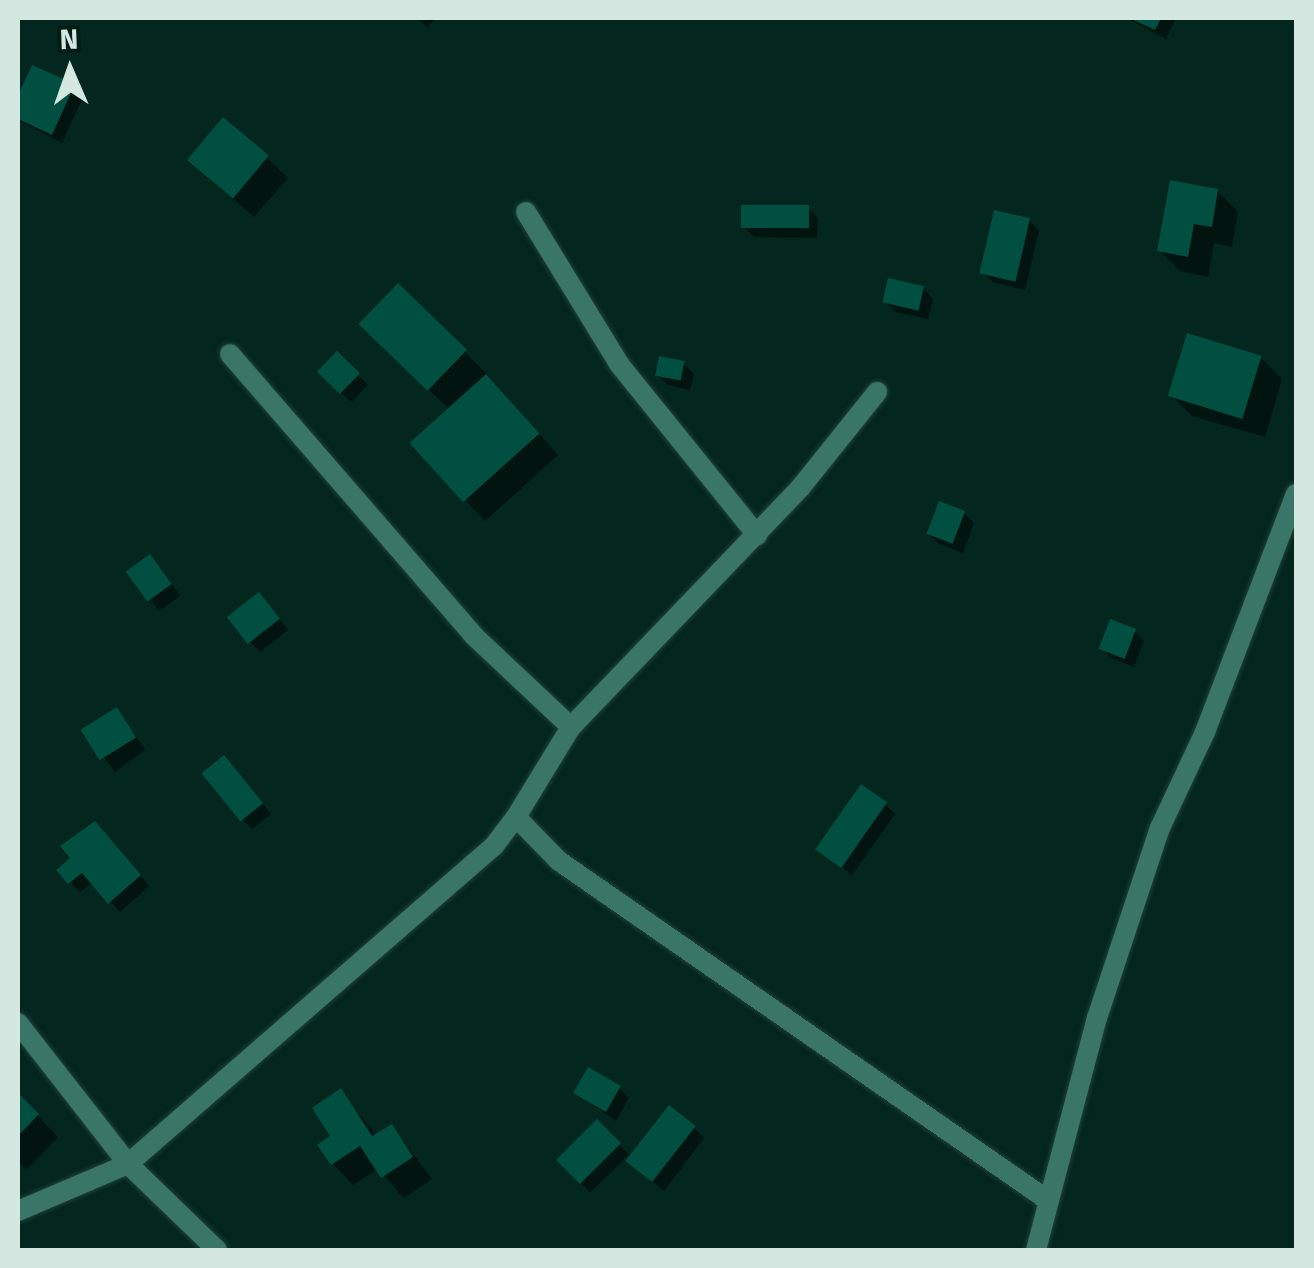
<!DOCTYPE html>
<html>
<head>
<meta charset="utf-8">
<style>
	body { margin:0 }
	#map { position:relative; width:1314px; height:1268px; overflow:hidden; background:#03261f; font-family:"Fira Sans",sans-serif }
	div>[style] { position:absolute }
	.shadow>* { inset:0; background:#0007; transform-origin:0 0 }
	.building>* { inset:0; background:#004f41; transform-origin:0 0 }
	.roads { filter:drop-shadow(0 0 2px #20413a) drop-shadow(0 0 2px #20413a) }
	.street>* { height:20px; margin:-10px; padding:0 10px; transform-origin:10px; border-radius:10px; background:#397667 }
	span { translate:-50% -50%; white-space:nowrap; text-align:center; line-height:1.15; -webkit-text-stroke:9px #001c15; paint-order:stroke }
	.frame { position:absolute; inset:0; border:20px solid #d4e7e1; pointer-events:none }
	.north { position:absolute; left:20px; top:20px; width:100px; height:100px; -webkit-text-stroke:8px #001c15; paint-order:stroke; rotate:358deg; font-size:28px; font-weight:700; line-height:40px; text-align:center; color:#d4e7e1 }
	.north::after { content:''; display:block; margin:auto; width:35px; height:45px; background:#d4e7e1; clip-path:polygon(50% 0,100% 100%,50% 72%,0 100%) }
</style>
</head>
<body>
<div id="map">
	<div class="shadow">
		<i style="clip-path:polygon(416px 18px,435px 18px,428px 27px)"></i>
		<i style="clip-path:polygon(1126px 18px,1176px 18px,1166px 39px)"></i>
		<i style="clip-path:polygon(33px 68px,73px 86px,83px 97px,62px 143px,18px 120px,18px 101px)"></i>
		<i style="clip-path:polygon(267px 158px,288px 178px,254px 217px,210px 179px)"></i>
		<i style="clip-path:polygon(1217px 191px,1238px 212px,1232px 247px,1214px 243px,1208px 277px,1180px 271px,1159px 250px)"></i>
		<i style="clip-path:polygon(808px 208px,818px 218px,817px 238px,754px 237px,744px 227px)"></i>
		<i style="clip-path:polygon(1029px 220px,1039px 230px,1025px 290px,993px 282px,983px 272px)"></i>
		<i style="clip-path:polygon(398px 287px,486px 373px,558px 455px,485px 521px,465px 500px,450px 410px,361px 324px)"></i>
		<i style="clip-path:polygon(923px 288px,933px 299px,928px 319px,896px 312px,886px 302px)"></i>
		<i style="left:337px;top:355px;width:43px;height:24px;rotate:44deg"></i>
		<i style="clip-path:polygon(1261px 358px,1282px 379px,1265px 437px,1192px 416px,1171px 395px)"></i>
		<i style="clip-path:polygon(684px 364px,694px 374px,690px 390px,668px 385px,657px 375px)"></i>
		<i style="clip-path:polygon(964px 513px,974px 523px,963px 553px,939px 544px,929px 534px)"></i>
		<i style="clip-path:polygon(160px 567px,180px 596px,159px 611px,129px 573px)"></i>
		<i style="clip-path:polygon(268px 605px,288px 630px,260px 652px,250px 642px)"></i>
		<i style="clip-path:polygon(1134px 631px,1144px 641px,1134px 667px,1111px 658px,1101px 648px)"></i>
		<i style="left:116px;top:710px;width:49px;height:38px;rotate:53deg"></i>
		<i style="clip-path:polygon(234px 769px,271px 814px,252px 829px,242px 819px)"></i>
		<i style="clip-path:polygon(885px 804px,895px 814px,852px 875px,818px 848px)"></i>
		<i style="clip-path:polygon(105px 834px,149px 886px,120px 912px,93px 882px,80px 892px,70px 882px)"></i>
		<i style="clip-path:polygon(619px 1088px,629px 1098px,616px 1121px,576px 1093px)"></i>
		<i style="clip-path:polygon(341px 1092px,377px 1136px,392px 1127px,432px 1179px,404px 1198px,378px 1169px,353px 1185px,333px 1164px)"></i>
		<i style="clip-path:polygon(18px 1096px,58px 1137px,26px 1170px,18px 1162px)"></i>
		<i style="left:597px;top:1122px;width:46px;height:54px;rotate:46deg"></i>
		<i style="clip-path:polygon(694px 1128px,704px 1138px,664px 1191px,629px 1162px)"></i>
	</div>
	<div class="building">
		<i style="clip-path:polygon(1129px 18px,1161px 18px,1155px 30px)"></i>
		<i style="clip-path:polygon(32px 65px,75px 84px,52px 135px,18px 119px,18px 95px)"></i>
		<i style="left:223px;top:117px;width:60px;height:56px;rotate:40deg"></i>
		<i style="clip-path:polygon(1170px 180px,1218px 189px,1212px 227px,1194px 224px,1188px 257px,1157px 251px)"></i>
		<i style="left:741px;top:205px;width:68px;height:23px"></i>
		<i style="left:994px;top:210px;width:37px;height:65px;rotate:13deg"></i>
		<i style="left:888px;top:278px;width:37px;height:25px;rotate:13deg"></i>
		<i style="left:398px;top:283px;width:96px;height:57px;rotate:44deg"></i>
		<i style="left:1187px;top:333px;width:78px;height:66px;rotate:17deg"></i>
		<i style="left:337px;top:351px;width:32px;height:29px;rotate:44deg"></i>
		<i style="left:659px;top:356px;width:26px;height:20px;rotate:11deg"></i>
		<i style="left:486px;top:374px;width:80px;height:103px;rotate:48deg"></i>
		<i style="left:939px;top:501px;width:28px;height:35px;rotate:21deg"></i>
		<i style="left:150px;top:554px;width:37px;height:30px;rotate:54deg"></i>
		<i style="left:259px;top:592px;width:34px;height:41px;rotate:52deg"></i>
		<i style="left:1110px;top:619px;width:28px;height:32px;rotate:21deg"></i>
		<i style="left:117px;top:707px;width:36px;height:43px;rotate:58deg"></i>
		<i style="left:224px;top:755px;width:62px;height:29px;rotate:51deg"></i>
		<i style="left:861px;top:784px;width:32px;height:80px;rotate:35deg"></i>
		<i style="clip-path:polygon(95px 821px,141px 875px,108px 904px,82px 873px,68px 884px,56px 870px,70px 858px,60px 846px)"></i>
		<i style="left:588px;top:1067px;width:38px;height:30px;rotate:30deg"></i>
		<i style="clip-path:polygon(341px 1088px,372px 1136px,392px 1124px,413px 1157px,381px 1178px,360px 1146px,331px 1165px,317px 1145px,330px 1136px,312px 1108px)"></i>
		<i style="clip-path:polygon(18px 1093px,39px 1114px,18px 1136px)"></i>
		<i style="left:669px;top:1105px;width:34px;height:71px;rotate:38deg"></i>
		<i style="left:597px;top:1119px;width:34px;height:58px;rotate:45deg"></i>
	</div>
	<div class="roads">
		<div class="street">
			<i style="left:526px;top:212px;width:178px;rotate:58.5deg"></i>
			<i style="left:619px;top:364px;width:220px;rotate:51.1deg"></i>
			<i style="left:230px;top:354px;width:371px;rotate:49.1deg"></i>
			<i style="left:473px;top:635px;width:134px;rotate:43.2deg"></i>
			<i style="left:516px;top:817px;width:105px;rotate:-58.6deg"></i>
			<i style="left:571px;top:727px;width:332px;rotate:-46.2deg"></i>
			<i style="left:801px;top:487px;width:122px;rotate:-51.3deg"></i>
			<i style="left:18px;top:1023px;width:179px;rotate:52deg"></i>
			<i style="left:128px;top:1164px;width:124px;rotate:44deg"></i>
			<i style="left:18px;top:1211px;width:120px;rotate:-23.1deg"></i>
			<i style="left:128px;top:1164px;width:485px;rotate:-41deg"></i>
			<i style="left:494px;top:846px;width:36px;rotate:-53deg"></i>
			<i style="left:516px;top:817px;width:62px;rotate:45.7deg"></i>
			<i style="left:559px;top:861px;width:596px;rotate:34.76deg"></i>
			<i style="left:1036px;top:1250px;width:240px;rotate:-75.3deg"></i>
			<i style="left:1097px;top:1018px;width:200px;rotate:-71.7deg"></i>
			<i style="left:1160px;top:828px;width:106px;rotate:-64.9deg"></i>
			<i style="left:1205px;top:732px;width:255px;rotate:-69.1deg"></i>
		</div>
	</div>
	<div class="frame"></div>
	<div class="north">N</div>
</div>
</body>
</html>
